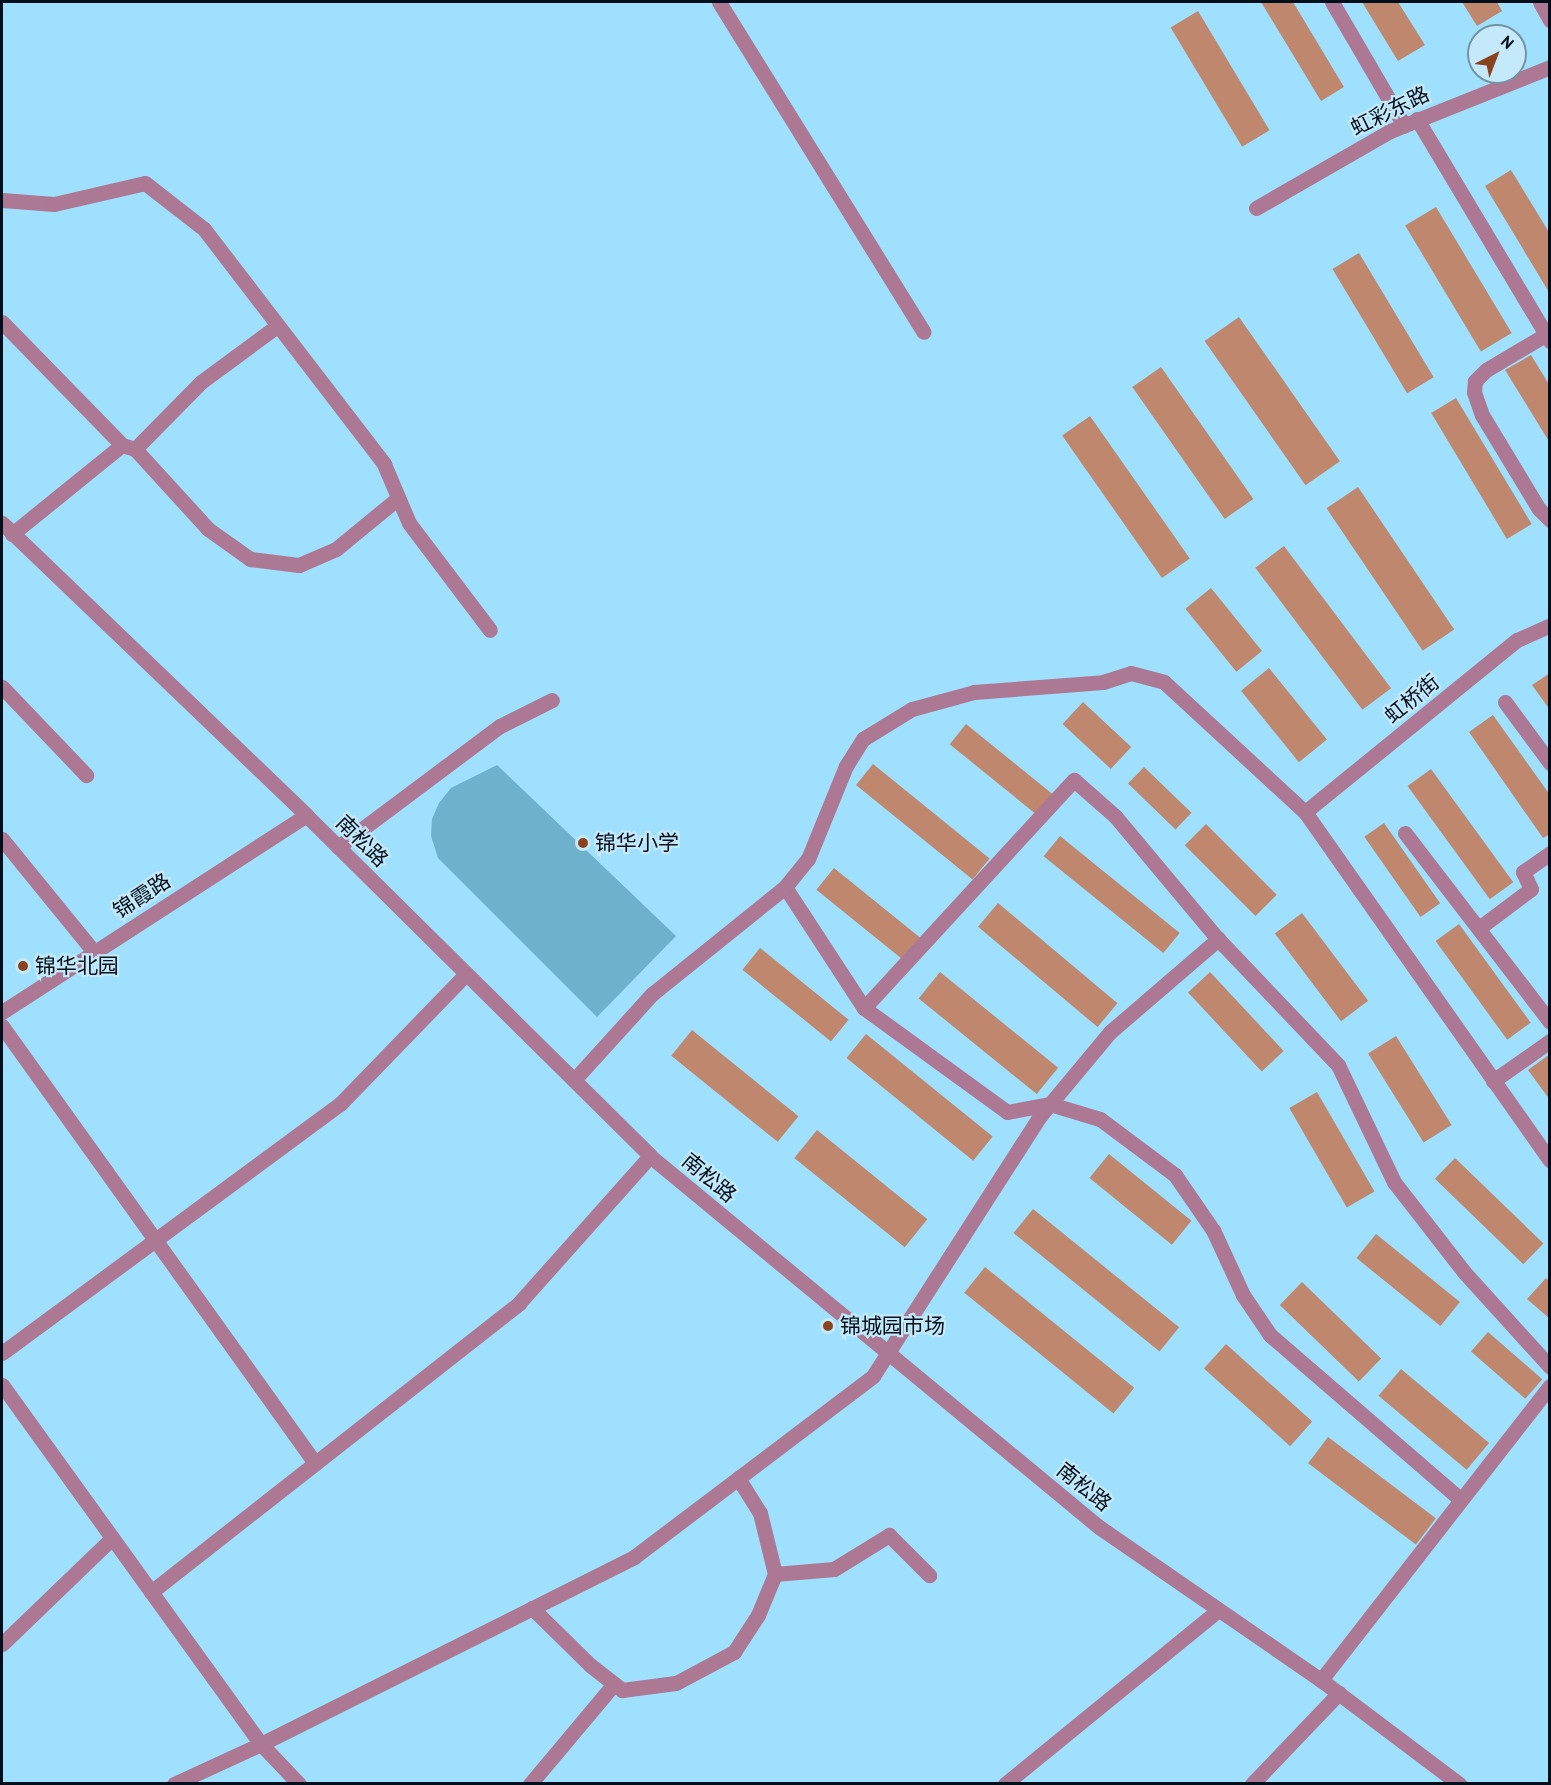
<!DOCTYPE html>
<html>
<head>
<meta charset="utf-8">
<style>
	body { margin:0 }
	#map { position:relative; width:1551px; height:1785px; overflow:hidden; background:#9ee0fd; font-family:"PT Sans","Noto Sans SC",sans-serif }
	div>[style] { position:absolute }
	.green>* { inset:0; background:#6eb1cd }
	.building>* { inset:0; background:#bf886e; transform-origin:0 0 }
	.minor>* { height:15px; margin:-7.5px; padding:0 7.5px; transform-origin:7.5px; border-radius:7.5px; background:#ac7893 }
	.dots>* { width:16px; height:16px; translate:-50% -50%; box-sizing:border-box; border:3px solid #c3e9fb; border-radius:50% }
	span { translate:-50% -50%; white-space:nowrap; text-align:center; line-height:1.15; -webkit-text-stroke:4.5px #c3e9fb; paint-order:stroke }
	.street-label { font-size:21px; color:#000f19 }
	.poi-label { font-size:21px; color:#000f19 }
	.left { translate:0 -50%; text-align:left }
	.frame { position:absolute; inset:0; border:3px solid #000f19; pointer-events:none }
	.north { position:absolute; left:1467px; top:24px; width:60px; height:60px; box-sizing:border-box; background:#c3e9fb; border:2px solid #7592a1; border-radius:50%; rotate:42deg; font-size:16px; font-weight:700; line-height:24px; text-align:center; color:#000f19 }
	.north::after { content:''; display:block; margin:auto; width:21px; height:27px; background:#89431d; clip-path:polygon(50% 0,100% 100%,50% 72%,0 100%) }
</style>
</head>
<body>
<div id="map">
	<div class="green">
		<i style="clip-path:polygon(497px 765px,676px 936px,597px 1017px,438px 858px,431px 836px,432px 819px,439px 803px,451px 788px)"></i>
	</div>
	<div class="building">
		<i style="clip-path:polygon(1261px 2px,1293px 2px,1344px 87px,1321px 101px)"></i>
		<i style="clip-path:polygon(1362px 2px,1398px 2px,1425px 45px,1398px 61px)"></i>
		<i style="clip-path:polygon(1462px 2px,1497px 2px,1502px 11px,1477px 26px)"></i>
		<i style="left:1198px;top:11px;width:139px;height:32px;rotate:59deg"></i>
		<i style="clip-path:polygon(1511px 170px,1550px 234px,1550px 294px,1485px 186px)"></i>
		<i style="left:1436px;top:207px;width:147px;height:36px;rotate:59deg"></i>
		<i style="left:1359px;top:253px;width:145px;height:31px;rotate:59deg"></i>
		<i style="left:1239px;top:317px;width:176px;height:42px;rotate:55deg"></i>
		<i style="clip-path:polygon(1531px 355px,1550px 386px,1550px 443px,1505px 370px)"></i>
		<i style="left:1161px;top:367px;width:161px;height:35px;rotate:55deg"></i>
		<i style="left:1456px;top:398px;width:147px;height:29px;rotate:59deg"></i>
		<i style="left:1090px;top:416px;width:174px;height:34px;rotate:55deg"></i>
		<i style="left:1358px;top:487px;width:172px;height:38px;rotate:56deg"></i>
		<i style="left:1284px;top:546px;width:178px;height:36px;rotate:53deg"></i>
		<i style="left:1211px;top:588px;width:81px;height:33px;rotate:51deg"></i>
		<i style="left:1269px;top:668px;width:92px;height:36px;rotate:51deg"></i>
		<i style="clip-path:polygon(1550px 673px,1550px 710px,1532px 685px)"></i>
		<i style="left:1083px;top:702px;width:66px;height:30px;rotate:43deg"></i>
		<i style="clip-path:polygon(1493px 715px,1550px 795px,1550px 834px,1543px 838px,1469px 732px)"></i>
		<i style="left:966px;top:724px;width:114px;height:26px;rotate:39deg"></i>
		<i style="left:873px;top:764px;width:150px;height:27px;rotate:39deg"></i>
		<i style="left:1144px;top:767px;width:66px;height:23px;rotate:44deg"></i>
		<i style="left:1431px;top:769px;width:140px;height:29px;rotate:54deg"></i>
		<i style="left:1384px;top:823px;width:98px;height:24px;rotate:55deg"></i>
		<i style="left:1206px;top:824px;width:100px;height:30px;rotate:45deg"></i>
		<i style="left:1060px;top:836px;width:154px;height:26px;rotate:39deg"></i>
		<i style="left:834px;top:868px;width:111px;height:28px;rotate:39deg"></i>
		<i style="left:998px;top:903px;width:156px;height:31px;rotate:40deg"></i>
		<i style="left:1302px;top:913px;width:110px;height:34px;rotate:53deg"></i>
		<i style="left:1459px;top:924px;width:122px;height:29px;rotate:54deg"></i>
		<i style="left:760px;top:948px;width:114px;height:28px;rotate:39deg"></i>
		<i style="left:940px;top:972px;width:152px;height:34px;rotate:39deg"></i>
		<i style="left:1210px;top:972px;width:108px;height:30px;rotate:47deg"></i>
		<i style="left:692px;top:1030px;width:137px;height:33px;rotate:39deg"></i>
		<i style="left:866px;top:1034px;width:163px;height:31px;rotate:39deg"></i>
		<i style="left:1396px;top:1036px;width:105px;height:33px;rotate:58deg"></i>
		<i style="clip-path:polygon(1550px 1054px,1550px 1100px,1528px 1070px)"></i>
		<i style="left:1317px;top:1092px;width:115px;height:32px;rotate:60deg"></i>
		<i style="left:817px;top:1130px;width:142px;height:36px;rotate:39deg"></i>
		<i style="left:1109px;top:1154px;width:106px;height:31px;rotate:39deg"></i>
		<i style="left:1455px;top:1158px;width:123px;height:29px;rotate:44deg"></i>
		<i style="left:1033px;top:1209px;width:188px;height:31px;rotate:39deg"></i>
		<i style="left:1376px;top:1234px;width:108px;height:31px;rotate:39deg"></i>
		<i style="left:985px;top:1267px;width:192px;height:33px;rotate:39deg"></i>
		<i style="clip-path:polygon(1546px 1278px,1550px 1282px,1550px 1319px,1527px 1299px)"></i>
		<i style="left:1302px;top:1282px;width:110px;height:32px;rotate:44deg"></i>
		<i style="left:1488px;top:1332px;width:72px;height:26px;rotate:41deg"></i>
		<i style="left:1226px;top:1344px;width:116px;height:33px;rotate:42deg"></i>
		<i style="left:1401px;top:1369px;width:115px;height:35px;rotate:40deg"></i>
		<i style="left:1328px;top:1437px;width:135px;height:33px;rotate:37deg"></i>
	</div>
	<div class="minor">
		<i style="left:719px;top:2px;width:388px;rotate:58.2deg"></i>
		<i style="left:1332px;top:2px;width:143px;rotate:59.7deg"></i>
		<i style="left:1540px;top:2px;width:21px;rotate:61deg"></i>
		<i style="left:1417px;top:119px;width:259px;rotate:59.1deg"></i>
		<i style="left:2px;top:200px;width:52px;rotate:4.4deg"></i>
		<i style="left:54px;top:204px;width:93px;rotate:-13deg"></i>
		<i style="left:145px;top:183px;width:75px;rotate:37.9deg"></i>
		<i style="left:204px;top:229px;width:296px;rotate:52.5deg"></i>
		<i style="left:384px;top:464px;width:64px;rotate:67deg"></i>
		<i style="left:409px;top:523px;width:134px;rotate:52.9deg"></i>
		<i style="left:1256px;top:208px;width:155px;rotate:-29.9deg"></i>
		<i style="left:1390px;top:131px;width:172px;rotate:-21.8deg"></i>
		<i style="left:2px;top:322px;width:172px;rotate:45.7deg"></i>
		<i style="left:122px;top:445px;width:14px;rotate:17deg"></i>
		<i style="left:135px;top:449px;width:108px;rotate:47.6deg"></i>
		<i style="left:208px;top:529px;width:52px;rotate:35.5deg"></i>
		<i style="left:250px;top:559px;width:49px;rotate:7deg"></i>
		<i style="left:299px;top:565px;width:40px;rotate:-23.4deg"></i>
		<i style="left:336px;top:549px;width:80px;rotate:-39.4deg"></i>
		<i style="left:1550px;top:332px;width:74px;rotate:149.3deg"></i>
		<i style="left:1486px;top:370px;width:16px;rotate:135deg"></i>
		<i style="left:1475px;top:381px;width:11px;rotate:95deg"></i>
		<i style="left:1474px;top:392px;width:24px;rotate:71deg"></i>
		<i style="left:1482px;top:415px;width:110px;rotate:58.8deg"></i>
		<i style="left:1539px;top:509px;width:16px;rotate:45deg"></i>
		<i style="left:135px;top:449px;width:94px;rotate:-45.4deg"></i>
		<i style="left:201px;top:382px;width:94px;rotate:-36.4deg"></i>
		<i style="left:2px;top:523px;width:422px;rotate:43.8deg"></i>
		<i style="left:306px;top:815px;width:484px;rotate:44.7deg"></i>
		<i style="left:650px;top:1156px;width:582px;rotate:39.57deg"></i>
		<i style="left:1099px;top:1527px;width:270px;rotate:34.6deg"></i>
		<i style="left:1321px;top:1680px;width:173px;rotate:37deg"></i>
		<i style="left:12px;top:534px;width:141px;rotate:-39deg"></i>
		<i style="left:2px;top:687px;width:122px;rotate:46.3deg"></i>
		<i style="left:1505px;top:702px;width:76px;rotate:53.6deg"></i>
		<i style="left:1305px;top:812px;width:273px;rotate:-39.1deg"></i>
		<i style="left:1517px;top:640px;width:36px;rotate:-24deg"></i>
		<i style="left:1405px;top:833px;width:238px;rotate:52.5deg"></i>
		<i style="left:2px;top:839px;width:146px;rotate:50.8deg"></i>
		<i style="left:338px;top:847px;width:202px;rotate:-36.8deg"></i>
		<i style="left:500px;top:726px;width:58px;rotate:-26.6deg"></i>
		<i style="left:785px;top:887px;width:145px;rotate:56.9deg"></i>
		<i style="left:864px;top:1008px;width:310px;rotate:-47.4deg"></i>
		<i style="left:1074px;top:780px;width:55px;rotate:41.3deg"></i>
		<i style="left:1115px;top:816px;width:160px;rotate:50.1deg"></i>
		<i style="left:1218px;top:939px;width:174px;rotate:46.4deg"></i>
		<i style="left:1338px;top:1065px;width:130px;rotate:64.4deg"></i>
		<i style="left:1394px;top:1182px;width:114px;rotate:52.1deg"></i>
		<i style="left:1464px;top:1272px;width:128px;rotate:47.8deg"></i>
		<i style="left:1479px;top:928px;width:65px;rotate:-36.9deg"></i>
		<i style="left:1531px;top:889px;width:19px;rotate:-115deg"></i>
		<i style="left:1523px;top:872px;width:33px;rotate:-35deg"></i>
		<i style="left:864px;top:1008px;width:177px;rotate:36deg"></i>
		<i style="left:1007px;top:1112px;width:44px;rotate:-10.5deg"></i>
		<i style="left:1050px;top:1104px;width:52px;rotate:16.7deg"></i>
		<i style="left:1100px;top:1119px;width:94px;rotate:36.7deg"></i>
		<i style="left:1175px;top:1175px;width:67px;rotate:55.4deg"></i>
		<i style="left:1213px;top:1230px;width:72px;rotate:65.2deg"></i>
		<i style="left:1243px;top:1295px;width:48px;rotate:56deg"></i>
		<i style="left:1270px;top:1335px;width:251px;rotate:40.8deg"></i>
		<i style="left:2px;top:1012px;width:362px;rotate:-32.9deg"></i>
		<i style="left:2px;top:1026px;width:538px;rotate:54.39deg"></i>
		<i style="left:574px;top:1080px;width:116px;rotate:-47.8deg"></i>
		<i style="left:652px;top:994px;width:171px;rotate:-38.8deg"></i>
		<i style="left:785px;top:887px;width:36px;rotate:-51deg"></i>
		<i style="left:808px;top:859px;width:100px;rotate:-67.8deg"></i>
		<i style="left:846px;top:766px;width:32px;rotate:-58deg"></i>
		<i style="left:863px;top:739px;width:57px;rotate:-31.5deg"></i>
		<i style="left:912px;top:709px;width:64px;rotate:-15.3deg"></i>
		<i style="left:974px;top:692px;width:129px;rotate:-4.4deg"></i>
		<i style="left:1103px;top:682px;width:29px;rotate:-18deg"></i>
		<i style="left:1131px;top:673px;width:34px;rotate:15deg"></i>
		<i style="left:1164px;top:682px;width:192px;rotate:42.7deg"></i>
		<i style="left:1305px;top:812px;width:426px;rotate:54.9deg"></i>
		<i style="left:1493px;top:1081px;width:70px;rotate:-35.1deg"></i>
		<i style="left:2px;top:1353px;width:420px;rotate:-36.4deg"></i>
		<i style="left:340px;top:1104px;width:181px;rotate:-45.9deg"></i>
		<i style="left:2px;top:1385px;width:443px;rotate:54.2deg"></i>
		<i style="left:261px;top:1744px;width:55px;rotate:46.5deg"></i>
		<i style="left:775px;top:1574px;width:59px;rotate:-4.8deg"></i>
		<i style="left:834px;top:1569px;width:65px;rotate:-31.7deg"></i>
		<i style="left:889px;top:1535px;width:57px;rotate:45deg"></i>
		<i style="left:151px;top:1592px;width:468px;rotate:-38.1deg"></i>
		<i style="left:519px;top:1303px;width:197px;rotate:-48.3deg"></i>
		<i style="left:532px;top:1608px;width:81px;rotate:44.5deg"></i>
		<i style="left:590px;top:1665px;width:41px;rotate:38deg"></i>
		<i style="left:622px;top:1690px;width:54px;rotate:-7.4deg"></i>
		<i style="left:676px;top:1683px;width:66px;rotate:-28.1deg"></i>
		<i style="left:734px;top:1652px;width:44px;rotate:-57deg"></i>
		<i style="left:758px;top:1615px;width:44px;rotate:-67.5deg"></i>
		<i style="left:775px;top:1574px;width:63px;rotate:-103.8deg"></i>
		<i style="left:760px;top:1513px;width:41px;rotate:-122.2deg"></i>
		<i style="left:2px;top:1644px;width:153px;rotate:-43.9deg"></i>
		<i style="left:1321px;top:1680px;width:373px;rotate:-52.1deg"></i>
		<i style="left:174px;top:1784px;width:96px;rotate:-24.7deg"></i>
		<i style="left:261px;top:1744px;width:417px;rotate:-26.6deg"></i>
		<i style="left:634px;top:1557px;width:300px;rotate:-37.1deg"></i>
		<i style="left:873px;top:1376px;width:309px;rotate:-57.3deg"></i>
		<i style="left:1040px;top:1116px;width:109px;rotate:-50.2deg"></i>
		<i style="left:1110px;top:1032px;width:143px;rotate:-40.7deg"></i>
		<i style="left:530px;top:1784px;width:131px;rotate:-50deg"></i>
		<i style="left:1005px;top:1784px;width:275px;rotate:-39.2deg"></i>
		<i style="left:1252px;top:1784px;width:126px;rotate:-46.3deg"></i>
	</div>
	<div class="dots">
		<i style="left:583px;top:843px;background:#89431d"></i>
		<i style="left:23px;top:966px;background:#89431d"></i>
		<i style="left:828px;top:1326px;background:#89431d"></i>
	</div>
	<div class="street-label">
		<span style="left:1390px;top:111px;rotate:-26deg">虹彩东路</span>
		<span style="left:1412px;top:699px;rotate:-39deg">虹桥街</span>
		<span style="left:362px;top:841px;rotate:45deg">南松路</span>
		<span style="left:142px;top:896px;rotate:-33deg">锦霞路</span>
		<span style="left:709px;top:1178px;rotate:40deg">南松路</span>
		<span style="left:1084px;top:1487px;rotate:39deg">南松路</span>
	</div>
	<div class="poi-label">
		<span class="left" style="left:595px;top:843px">锦华小学</span>
		<span class="left" style="left:35px;top:966px">锦华北园</span>
		<span class="left" style="left:840px;top:1326px">锦城园市场</span>
	</div>
	<div class="frame"></div>
	<div class="north">N</div>
</div>
</body>
</html>
